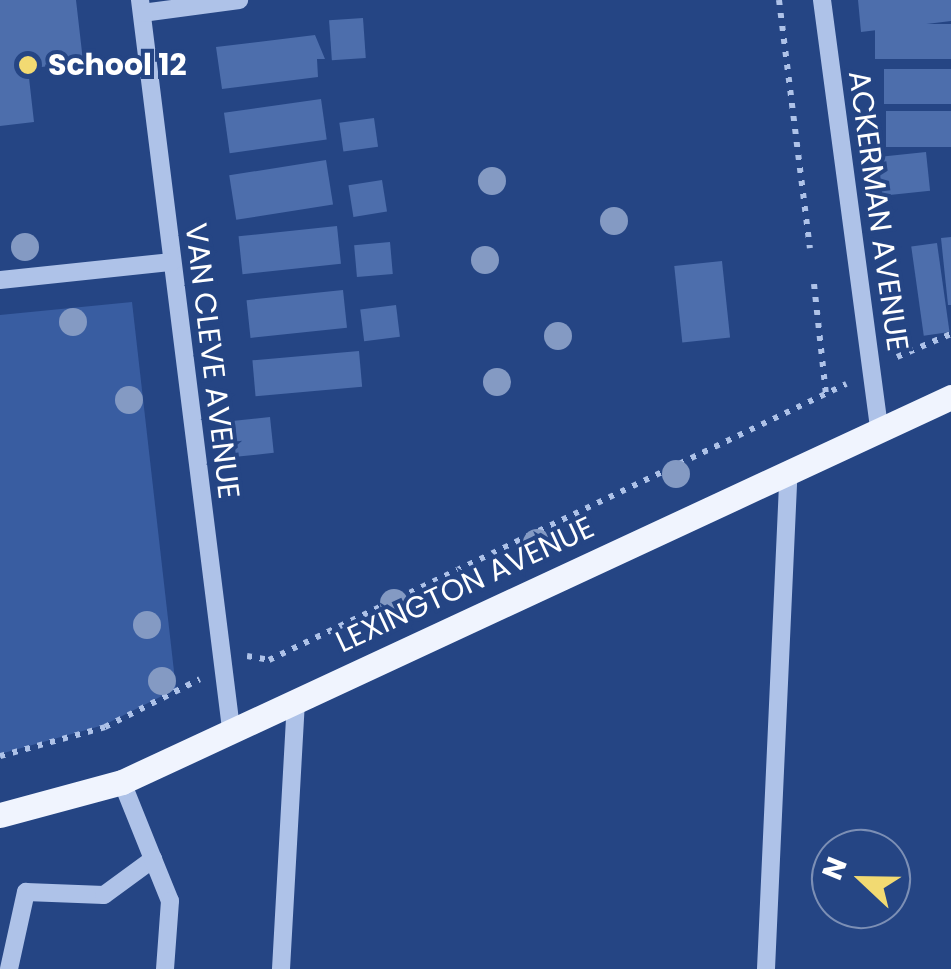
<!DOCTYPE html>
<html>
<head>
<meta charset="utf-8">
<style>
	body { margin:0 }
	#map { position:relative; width:951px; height:969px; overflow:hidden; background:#254584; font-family:Poppins,sans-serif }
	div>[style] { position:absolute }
	.green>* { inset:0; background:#395da1 }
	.building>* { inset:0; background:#4d6eac; transform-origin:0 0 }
	.path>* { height:6px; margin-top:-3px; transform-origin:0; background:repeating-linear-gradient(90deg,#aec2e8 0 5px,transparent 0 13px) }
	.minor>* { height:18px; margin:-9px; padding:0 9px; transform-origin:9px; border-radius:9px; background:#aec2e8 }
	.major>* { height:25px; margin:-12.5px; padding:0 12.5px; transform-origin:12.5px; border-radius:12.5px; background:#f0f4fe }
	.trees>* { width:28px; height:28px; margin:-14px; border-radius:50%; background:#849ac3 }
	.dots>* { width:28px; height:28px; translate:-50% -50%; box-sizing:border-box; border:5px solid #254584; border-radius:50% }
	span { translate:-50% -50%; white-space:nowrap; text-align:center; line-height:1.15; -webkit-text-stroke:8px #254584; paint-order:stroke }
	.poi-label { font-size:30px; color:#fff; font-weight:700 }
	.left { translate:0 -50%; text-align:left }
	.street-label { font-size:30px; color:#fff }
	.north { position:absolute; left:811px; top:829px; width:100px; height:100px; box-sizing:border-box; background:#254584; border:2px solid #7c8fb5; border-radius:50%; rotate:292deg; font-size:28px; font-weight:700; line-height:40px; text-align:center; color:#fff }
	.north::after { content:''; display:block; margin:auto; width:35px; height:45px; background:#f2da72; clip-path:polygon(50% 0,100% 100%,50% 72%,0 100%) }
</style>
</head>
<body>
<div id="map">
	<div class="green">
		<i style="clip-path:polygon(132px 302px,176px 689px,104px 725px,0 754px,0 315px)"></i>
	</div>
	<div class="building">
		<i style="clip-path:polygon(0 0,76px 0,83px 61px,28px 69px,34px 122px,0 126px)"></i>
		<i style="clip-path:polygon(858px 0,951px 0,951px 21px,861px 32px)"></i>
		<i style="left:363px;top:18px;width:40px;height:34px;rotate:86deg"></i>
		<i style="left:951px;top:24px;width:35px;height:76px;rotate:90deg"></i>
		<i style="clip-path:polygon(315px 35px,325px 59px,317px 59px,318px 77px,222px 89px,216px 47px)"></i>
		<i style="left:951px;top:69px;width:35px;height:67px;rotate:90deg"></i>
		<i style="left:321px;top:99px;width:41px;height:98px;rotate:82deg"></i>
		<i style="left:951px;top:111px;width:36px;height:65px;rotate:90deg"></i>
		<i style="left:374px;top:118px;width:29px;height:35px;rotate:82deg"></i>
		<i style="left:926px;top:152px;width:39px;height:48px;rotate:84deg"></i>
		<i style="left:326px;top:160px;width:45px;height:98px;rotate:81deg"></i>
		<i style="left:382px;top:180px;width:32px;height:34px;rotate:81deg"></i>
		<i style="left:337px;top:226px;width:38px;height:99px;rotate:84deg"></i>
		<i style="clip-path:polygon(951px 237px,951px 305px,948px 305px,941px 238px)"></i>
		<i style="left:390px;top:242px;width:32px;height:36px;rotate:85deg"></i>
		<i style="left:937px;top:243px;width:90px;height:26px;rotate:82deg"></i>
		<i style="left:722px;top:261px;width:77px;height:48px;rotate:84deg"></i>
		<i style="left:343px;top:290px;width:38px;height:97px;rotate:84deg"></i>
		<i style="left:396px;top:305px;width:32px;height:36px;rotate:83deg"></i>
		<i style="left:359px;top:351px;width:36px;height:107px;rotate:85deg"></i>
		<i style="left:270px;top:417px;width:36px;height:38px;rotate:84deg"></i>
	</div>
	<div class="path">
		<i style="left:779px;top:0;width:250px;rotate:82.9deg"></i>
		<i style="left:814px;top:284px;width:111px;rotate:83.8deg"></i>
		<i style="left:897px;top:357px;width:59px;rotate:-23.1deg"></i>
		<i style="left:247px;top:656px;width:22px;rotate:10deg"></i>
		<i style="left:269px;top:660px;width:640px;rotate:-25.56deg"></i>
		<i style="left:0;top:756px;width:109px;rotate:-15.4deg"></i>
		<i style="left:105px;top:727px;width:106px;rotate:-26.8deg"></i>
	</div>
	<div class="minor">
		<i style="left:140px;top:0;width:735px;rotate:82.88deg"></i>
		<i style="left:822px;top:0;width:434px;rotate:82.4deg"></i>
		<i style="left:142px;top:13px;width:98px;rotate:-7.6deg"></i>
		<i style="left:0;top:280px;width:173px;rotate:-6deg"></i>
		<i style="left:122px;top:782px;width:83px;rotate:68.1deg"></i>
		<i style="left:9px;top:969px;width:79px;rotate:-77.6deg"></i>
		<i style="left:26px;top:892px;width:78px;rotate:2.2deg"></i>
		<i style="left:104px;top:895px;width:61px;rotate:-36.3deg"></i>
		<i style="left:153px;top:859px;width:45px;rotate:68deg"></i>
		<i style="left:170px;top:901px;width:68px;rotate:94.2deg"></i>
		<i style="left:281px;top:969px;width:270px;rotate:-86.8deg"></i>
		<i style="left:766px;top:969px;width:498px;rotate:-87.4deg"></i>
	</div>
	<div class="major">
		<i style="left:0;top:815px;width:126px;rotate:-15.1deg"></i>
		<i style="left:122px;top:782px;width:914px;rotate:-24.91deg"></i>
	</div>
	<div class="trees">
		<i style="left:492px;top:181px"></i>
		<i style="left:614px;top:221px"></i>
		<i style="left:25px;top:247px"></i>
		<i style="left:485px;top:260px"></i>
		<i style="left:73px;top:322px"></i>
		<i style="left:558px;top:336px"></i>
		<i style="left:497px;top:382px"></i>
		<i style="left:129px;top:400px"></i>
		<i style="left:676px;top:474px"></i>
		<i style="left:537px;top:543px"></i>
		<i style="left:394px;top:603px"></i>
		<i style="left:147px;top:625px"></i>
		<i style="left:162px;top:681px"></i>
	</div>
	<div class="dots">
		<i style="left:28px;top:65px;background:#f2da72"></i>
	</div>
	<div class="poi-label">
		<span class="left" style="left:48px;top:65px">School 12</span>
	</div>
	<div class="street-label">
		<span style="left:878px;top:211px;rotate:82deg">ACKERMAN AVENUE</span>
		<span style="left:212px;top:361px;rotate:83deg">VAN CLEVE AVENUE</span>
		<span style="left:465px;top:585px;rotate:-25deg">LEXINGTON AVENUE</span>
	</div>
	<div class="north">N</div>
</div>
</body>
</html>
